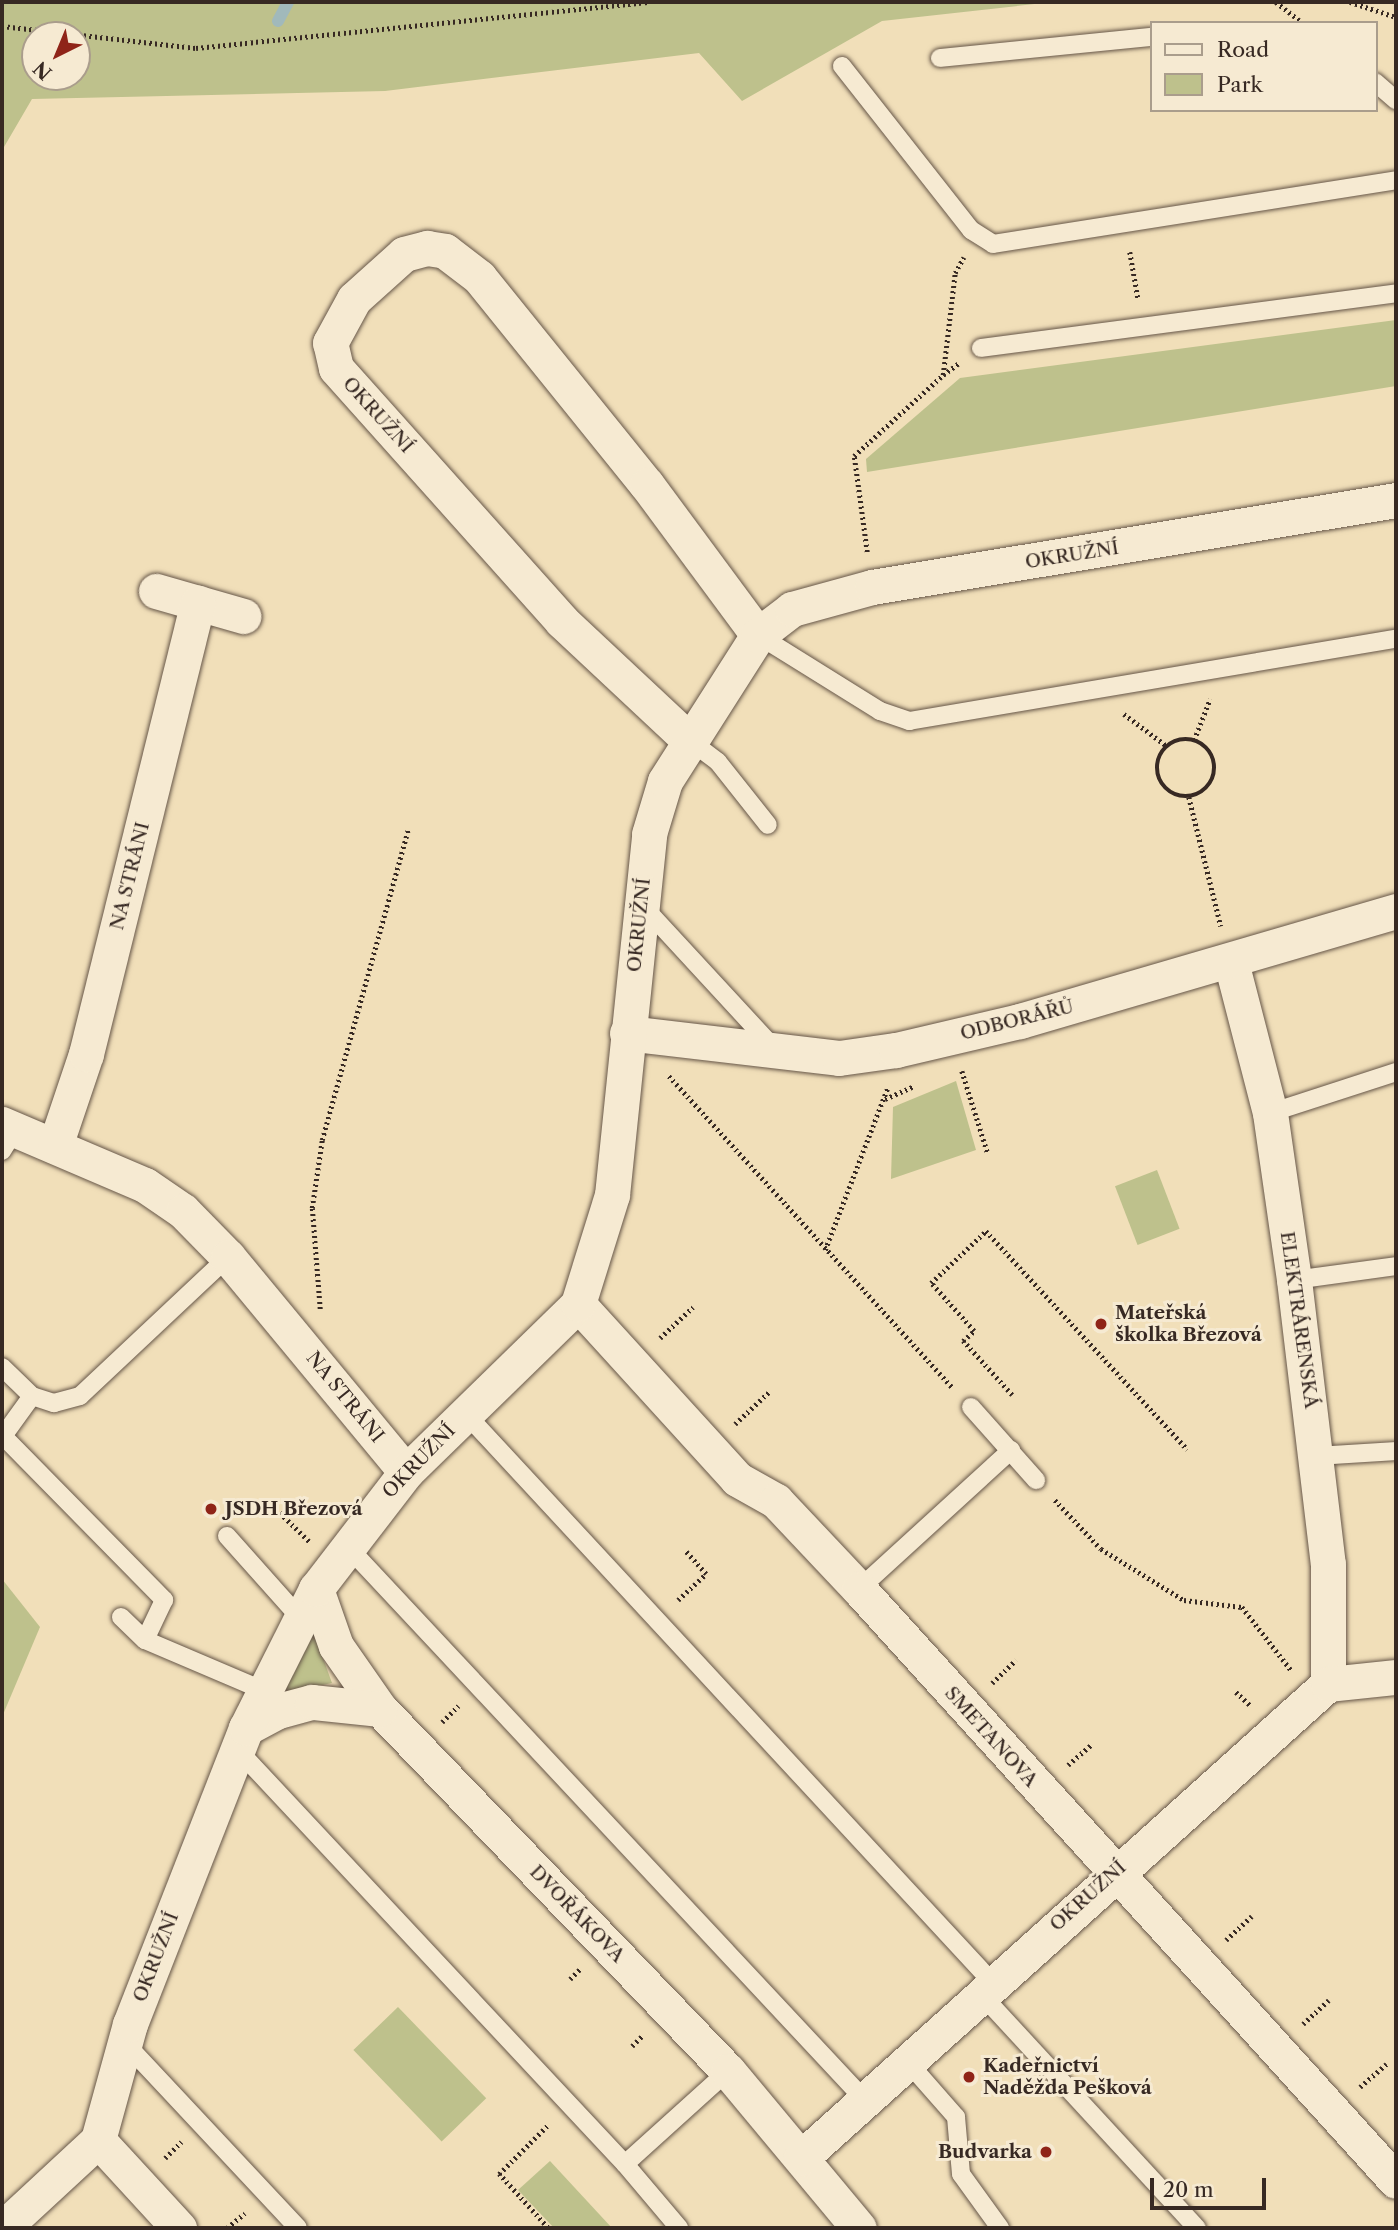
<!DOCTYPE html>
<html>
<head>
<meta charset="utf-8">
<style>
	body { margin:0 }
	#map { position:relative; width:1398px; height:2230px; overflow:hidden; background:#f1dfb9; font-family:"Libre Caslon Text",serif }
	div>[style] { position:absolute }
	.green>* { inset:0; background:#bec18c; transform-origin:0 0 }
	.stream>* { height:12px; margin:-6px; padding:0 6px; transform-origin:6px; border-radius:6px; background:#a1b9bb }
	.path>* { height:4.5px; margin-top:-2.25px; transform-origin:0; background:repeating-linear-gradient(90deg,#372923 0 2px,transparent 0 5.5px) }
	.path>.ring { margin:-2.25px; padding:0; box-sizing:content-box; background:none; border:4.5px solid #372923; border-radius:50% }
	.roads { filter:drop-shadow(0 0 2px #665648) drop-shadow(0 0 2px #665648) }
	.service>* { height:18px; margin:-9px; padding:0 9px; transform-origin:9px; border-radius:9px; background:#f6ead2 }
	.minor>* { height:35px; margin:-17.5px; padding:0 17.5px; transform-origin:17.5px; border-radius:17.5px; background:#f6ead2 }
	.dots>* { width:19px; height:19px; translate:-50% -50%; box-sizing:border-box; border:4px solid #f6ead2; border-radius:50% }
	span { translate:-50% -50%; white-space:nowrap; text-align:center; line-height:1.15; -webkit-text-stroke:6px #f6ead2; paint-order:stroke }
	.street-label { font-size:19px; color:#372923 }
	.poi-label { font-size:19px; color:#372923; font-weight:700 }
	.left { translate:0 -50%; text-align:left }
	.right { translate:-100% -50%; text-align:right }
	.frame { position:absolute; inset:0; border:4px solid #372923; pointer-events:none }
	.legend { position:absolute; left:1150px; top:21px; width:228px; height:91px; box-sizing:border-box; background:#f6ead2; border:2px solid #aa9d8c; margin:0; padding:9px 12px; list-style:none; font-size:21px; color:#372923 }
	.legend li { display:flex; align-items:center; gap:14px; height:35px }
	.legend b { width:35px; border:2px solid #aa9d8c }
	.north { position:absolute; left:21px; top:21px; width:70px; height:70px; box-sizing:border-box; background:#f6ead2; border:2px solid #aa9d8c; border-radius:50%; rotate:223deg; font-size:19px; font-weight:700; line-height:28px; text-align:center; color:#372923 }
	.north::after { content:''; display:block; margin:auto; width:24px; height:32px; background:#8f2418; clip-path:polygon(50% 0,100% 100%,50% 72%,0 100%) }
	.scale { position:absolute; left:1150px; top:2178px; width:116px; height:32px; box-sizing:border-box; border:4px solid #372923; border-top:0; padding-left:9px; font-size:21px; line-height:24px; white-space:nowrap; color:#372923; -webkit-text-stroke:5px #f6ead2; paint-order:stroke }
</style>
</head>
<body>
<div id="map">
	<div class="green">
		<i style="clip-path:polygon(evenodd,2px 2px,1053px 2px,882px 21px,742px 101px,699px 53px,385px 91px,32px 99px,4px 147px,2px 2px,77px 35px,77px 77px,35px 77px,35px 35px,77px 35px)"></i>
		<i style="clip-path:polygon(1396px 320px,1396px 386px,867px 472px,866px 459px,960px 378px)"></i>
		<i style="clip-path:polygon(956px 1081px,976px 1150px,891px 1179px,893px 1107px)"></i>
		<i style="left:1157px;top:1170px;width:63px;height:45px;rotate:69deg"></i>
		<i style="clip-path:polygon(2px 1579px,40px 1627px,2px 1717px)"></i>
		<i style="clip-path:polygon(311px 1625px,332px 1683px,275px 1695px)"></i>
		<i style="left:398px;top:2007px;width:127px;height:62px;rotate:46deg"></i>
		<i style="clip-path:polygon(550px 2161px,612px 2228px,554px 2228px,518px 2190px)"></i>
	</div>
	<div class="stream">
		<i style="left:278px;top:21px;width:21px;rotate:-62deg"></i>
	</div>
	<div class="path">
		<i style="left:1276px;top:2px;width:34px;rotate:38deg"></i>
		<i style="left:1350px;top:2px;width:48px;rotate:18.1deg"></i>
		<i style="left:2px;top:26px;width:195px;rotate:6.5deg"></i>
		<i style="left:196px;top:48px;width:454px;rotate:-5.8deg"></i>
		<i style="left:1130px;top:252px;width:47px;rotate:80.1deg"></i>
		<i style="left:943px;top:375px;width:20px;rotate:-37deg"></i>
		<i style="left:867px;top:552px;width:97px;rotate:-97.7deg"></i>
		<i style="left:854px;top:456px;width:120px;rotate:-42.3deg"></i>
		<i style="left:943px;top:375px;width:103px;rotate:-83.3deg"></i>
		<i style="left:955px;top:273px;width:18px;rotate:-61deg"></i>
		<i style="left:1124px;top:714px;width:54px;rotate:36.7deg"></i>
		<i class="ring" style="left:1157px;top:739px;width:53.5px;height:53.5px"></i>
		<i style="left:1194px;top:740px;width:44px;rotate:-68.7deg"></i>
		<i style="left:1189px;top:797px;width:133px;rotate:76.1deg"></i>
		<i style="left:962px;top:1071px;width:87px;rotate:72.6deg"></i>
		<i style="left:669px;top:1076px;width:422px;rotate:47.7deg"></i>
		<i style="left:885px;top:1099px;width:30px;rotate:-24deg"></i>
		<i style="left:825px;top:1250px;width:173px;rotate:-68.9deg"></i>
		<i style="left:320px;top:1309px;width:101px;rotate:-94.5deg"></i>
		<i style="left:312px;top:1208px;width:69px;rotate:-81.6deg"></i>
		<i style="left:322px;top:1140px;width:323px;rotate:-74.5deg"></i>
		<i style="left:660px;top:1338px;width:45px;rotate:-43.2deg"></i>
		<i style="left:1012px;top:1395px;width:73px;rotate:-132.2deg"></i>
		<i style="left:963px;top:1341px;width:15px;rotate:-42deg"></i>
		<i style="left:974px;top:1331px;width:64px;rotate:-131.9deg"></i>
		<i style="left:931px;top:1283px;width:76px;rotate:-43.4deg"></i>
		<i style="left:986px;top:1231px;width:297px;rotate:47.3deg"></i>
		<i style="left:735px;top:1424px;width:48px;rotate:-43.3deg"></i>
		<i style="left:1055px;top:1500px;width:67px;rotate:46.8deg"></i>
		<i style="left:1101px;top:1549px;width:97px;rotate:31.6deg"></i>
		<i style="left:1184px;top:1600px;width:58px;rotate:6.9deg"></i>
		<i style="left:1242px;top:1607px;width:80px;rotate:52.1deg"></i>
		<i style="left:272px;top:1505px;width:52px;rotate:44.2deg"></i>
		<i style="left:678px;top:1600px;width:38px;rotate:-43deg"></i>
		<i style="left:706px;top:1574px;width:30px;rotate:-132deg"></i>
		<i style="left:992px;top:1683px;width:33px;rotate:-44deg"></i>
		<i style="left:1236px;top:1692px;width:21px;rotate:43deg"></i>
		<i style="left:442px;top:1722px;width:23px;rotate:-45deg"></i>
		<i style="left:1068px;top:1765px;width:32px;rotate:-41deg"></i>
		<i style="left:1226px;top:1940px;width:35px;rotate:-43deg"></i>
		<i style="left:570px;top:1979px;width:14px;rotate:-45deg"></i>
		<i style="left:1303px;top:2024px;width:35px;rotate:-43deg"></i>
		<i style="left:632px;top:2046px;width:14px;rotate:-45deg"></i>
		<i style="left:1360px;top:2087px;width:35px;rotate:-41deg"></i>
		<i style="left:165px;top:2158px;width:23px;rotate:-45deg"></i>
		<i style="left:227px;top:2228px;width:23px;rotate:-40deg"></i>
		<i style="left:548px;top:2228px;width:73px;rotate:-132.2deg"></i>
		<i style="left:499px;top:2174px;width:71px;rotate:-45deg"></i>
	</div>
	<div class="roads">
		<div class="service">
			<i style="left:940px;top:58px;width:212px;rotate:-5.7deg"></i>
			<i style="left:842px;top:66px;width:209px;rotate:51.8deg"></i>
			<i style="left:971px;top:230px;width:26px;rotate:32deg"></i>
			<i style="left:993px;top:244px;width:408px;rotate:-9deg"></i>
			<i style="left:1375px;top:82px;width:28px;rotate:41deg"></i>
			<i style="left:981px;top:348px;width:419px;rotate:-7.5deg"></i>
			<i style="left:758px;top:635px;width:144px;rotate:31.9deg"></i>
			<i style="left:880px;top:711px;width:31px;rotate:19deg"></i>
			<i style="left:909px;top:721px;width:494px;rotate:-9.6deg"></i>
			<i style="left:689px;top:740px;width:36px;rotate:37deg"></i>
			<i style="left:718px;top:762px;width:80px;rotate:51.6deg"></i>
			<i style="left:642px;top:905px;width:196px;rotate:47.3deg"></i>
			<i style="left:1270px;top:1113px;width:133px;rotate:-18deg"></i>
			<i style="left:2px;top:1151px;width:25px;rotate:-58deg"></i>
			<i style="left:1294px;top:1280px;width:103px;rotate:-7.8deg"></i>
			<i style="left:2px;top:1367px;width:42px;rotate:44deg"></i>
			<i style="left:32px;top:1396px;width:23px;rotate:18deg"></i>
			<i style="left:54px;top:1403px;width:27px;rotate:-15deg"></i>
			<i style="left:80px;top:1396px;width:203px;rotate:-43.2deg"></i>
			<i style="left:32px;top:1396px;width:49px;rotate:125.9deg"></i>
			<i style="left:3px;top:1436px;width:230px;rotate:45.5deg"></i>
			<i style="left:164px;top:1600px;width:44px;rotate:115.4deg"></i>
			<i style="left:971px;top:1407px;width:98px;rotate:48.3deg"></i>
			<i style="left:465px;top:1413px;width:776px;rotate:47.19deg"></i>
			<i style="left:1317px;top:1456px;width:79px;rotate:-3.6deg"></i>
			<i style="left:227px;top:1536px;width:110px;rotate:48.3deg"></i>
			<i style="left:347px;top:1546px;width:756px;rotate:46.93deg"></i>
			<i style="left:859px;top:1589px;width:206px;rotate:-42.4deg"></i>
			<i style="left:121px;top:1617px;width:33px;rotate:44deg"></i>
			<i style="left:145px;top:1640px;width:127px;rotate:23.1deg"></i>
			<i style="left:237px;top:1749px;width:568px;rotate:46.93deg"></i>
			<i style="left:625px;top:2164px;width:84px;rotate:49.8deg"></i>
			<i style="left:980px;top:1993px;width:320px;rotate:47.3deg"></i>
			<i style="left:125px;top:2043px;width:253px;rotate:46.9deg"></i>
			<i style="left:906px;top:2060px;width:76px;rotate:48.7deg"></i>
			<i style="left:956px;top:2117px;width:57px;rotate:85deg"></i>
			<i style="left:961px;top:2174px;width:67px;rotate:54.2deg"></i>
			<i style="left:625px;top:2164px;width:139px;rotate:-42.1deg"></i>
		</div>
		<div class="minor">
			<i style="left:156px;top:591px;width:91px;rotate:16deg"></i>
			<i style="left:689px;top:740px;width:174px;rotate:-136.9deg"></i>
			<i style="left:562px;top:621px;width:339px;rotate:-131.8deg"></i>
			<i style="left:336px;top:368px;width:26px;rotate:-103deg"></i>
			<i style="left:330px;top:343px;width:50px;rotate:-61.4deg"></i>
			<i style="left:354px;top:299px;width:67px;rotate:-42deg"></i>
			<i style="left:404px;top:254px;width:24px;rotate:-15deg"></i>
			<i style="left:427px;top:248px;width:18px;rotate:9deg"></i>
			<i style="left:445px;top:251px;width:43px;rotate:37.4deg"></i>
			<i style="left:479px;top:277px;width:267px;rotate:51.1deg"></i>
			<i style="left:647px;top:485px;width:187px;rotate:53.5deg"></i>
			<i style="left:1231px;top:962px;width:156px;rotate:75.5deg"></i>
			<i style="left:1270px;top:1113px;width:169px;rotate:81.8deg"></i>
			<i style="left:1294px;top:1280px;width:286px;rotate:83.2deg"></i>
			<i style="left:1328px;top:1564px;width:120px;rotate:90deg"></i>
			<i style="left:627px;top:1033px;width:213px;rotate:6.7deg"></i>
			<i style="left:839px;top:1058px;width:58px;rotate:-8deg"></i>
			<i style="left:896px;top:1050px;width:127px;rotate:-13.2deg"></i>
			<i style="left:1020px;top:1021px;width:392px;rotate:-16.3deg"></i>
			<i style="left:2px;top:1124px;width:155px;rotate:23.1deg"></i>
			<i style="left:145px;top:1185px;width:46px;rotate:34.4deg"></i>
			<i style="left:183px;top:1211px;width:64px;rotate:45.6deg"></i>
			<i style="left:228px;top:1257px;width:279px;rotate:50.4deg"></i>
			<i style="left:55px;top:1146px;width:97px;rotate:-71.4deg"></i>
			<i style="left:86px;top:1054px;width:465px;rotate:-76.1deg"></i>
			<i style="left:578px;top:1304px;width:236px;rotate:47.7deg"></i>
			<i style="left:737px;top:1479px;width:45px;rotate:29.4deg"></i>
			<i style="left:776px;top:1501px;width:121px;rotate:46.7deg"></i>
			<i style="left:859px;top:1589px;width:799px;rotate:47.79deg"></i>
			<i style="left:316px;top:1589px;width:60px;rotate:70.7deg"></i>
			<i style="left:336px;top:1646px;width:77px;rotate:55.1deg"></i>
			<i style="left:380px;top:1709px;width:502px;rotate:46.13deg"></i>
			<i style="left:728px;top:2071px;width:204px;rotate:50.2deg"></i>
			<i style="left:246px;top:1728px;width:36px;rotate:-28deg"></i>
			<i style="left:278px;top:1711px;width:35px;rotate:-15deg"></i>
			<i style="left:312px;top:1702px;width:68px;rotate:5.9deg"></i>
			<i style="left:98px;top:2140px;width:120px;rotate:47.4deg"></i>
			<i style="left:801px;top:2158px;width:709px;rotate:-41.97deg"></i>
			<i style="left:1328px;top:1684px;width:68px;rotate:-5.9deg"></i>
			<i style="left:3px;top:2228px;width:129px;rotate:-42.8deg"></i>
			<i style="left:98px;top:2140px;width:120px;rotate:-74.6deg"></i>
			<i style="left:130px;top:2024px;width:318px;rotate:-68.6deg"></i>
			<i style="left:246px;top:1728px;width:156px;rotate:-63.3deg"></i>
			<i style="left:316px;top:1589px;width:148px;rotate:-52.4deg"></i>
			<i style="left:406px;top:1472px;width:240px;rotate:-44.3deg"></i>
			<i style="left:578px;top:1304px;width:114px;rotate:-72.7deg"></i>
			<i style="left:612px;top:1195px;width:363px;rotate:-84.1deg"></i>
			<i style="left:649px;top:834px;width:55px;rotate:-73.2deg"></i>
			<i style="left:665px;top:781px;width:173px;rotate:-57.5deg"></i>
			<i style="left:758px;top:635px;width:43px;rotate:-37.4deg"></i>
			<i style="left:792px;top:609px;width:83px;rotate:-15.4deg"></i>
			<i style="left:872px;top:587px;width:531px;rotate:-9.43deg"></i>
		</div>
	</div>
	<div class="dots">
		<i style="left:1101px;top:1324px;background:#8f2418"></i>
		<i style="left:211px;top:1509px;background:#8f2418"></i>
		<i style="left:969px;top:2077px;background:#8f2418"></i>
		<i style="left:1046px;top:2152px;background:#8f2418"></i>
	</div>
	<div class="street-label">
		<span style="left:378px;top:415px;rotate:48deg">OKRUŽNÍ</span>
		<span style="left:1072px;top:555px;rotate:-9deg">OKRUŽNÍ</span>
		<span style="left:130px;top:876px;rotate:-76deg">NA STRÁNI</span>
		<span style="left:639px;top:925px;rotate:-84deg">OKRUŽNÍ</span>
		<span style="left:1017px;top:1020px;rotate:-14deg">ODBORÁŘŮ</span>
		<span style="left:1299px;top:1320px;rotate:82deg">ELEKTRÁRENSKÁ</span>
		<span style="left:345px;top:1397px;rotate:51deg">NA STRÁNI</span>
		<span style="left:419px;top:1461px;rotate:-46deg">OKRUŽNÍ</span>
		<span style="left:991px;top:1737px;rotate:48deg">SMETANOVA</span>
		<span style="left:1088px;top:1896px;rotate:-42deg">OKRUŽNÍ</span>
		<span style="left:577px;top:1914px;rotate:46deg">DVOŘÁKOVA</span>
		<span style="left:156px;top:1957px;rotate:-69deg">OKRUŽNÍ</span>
	</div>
	<div class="poi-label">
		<span class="left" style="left:1115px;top:1324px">Mateřská<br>školka Březová</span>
		<span class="left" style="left:225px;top:1509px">JSDH Březová</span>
		<span class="left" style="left:983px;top:2077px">Kadeřnictví<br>Naděžda Pešková</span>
		<span class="right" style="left:1032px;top:2152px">Budvarka</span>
	</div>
	<div class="frame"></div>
	<ul class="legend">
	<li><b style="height:9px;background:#f6ead2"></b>Road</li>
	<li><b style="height:19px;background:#bec18c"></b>Park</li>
	</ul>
	<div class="north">N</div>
	<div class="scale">20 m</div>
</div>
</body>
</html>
